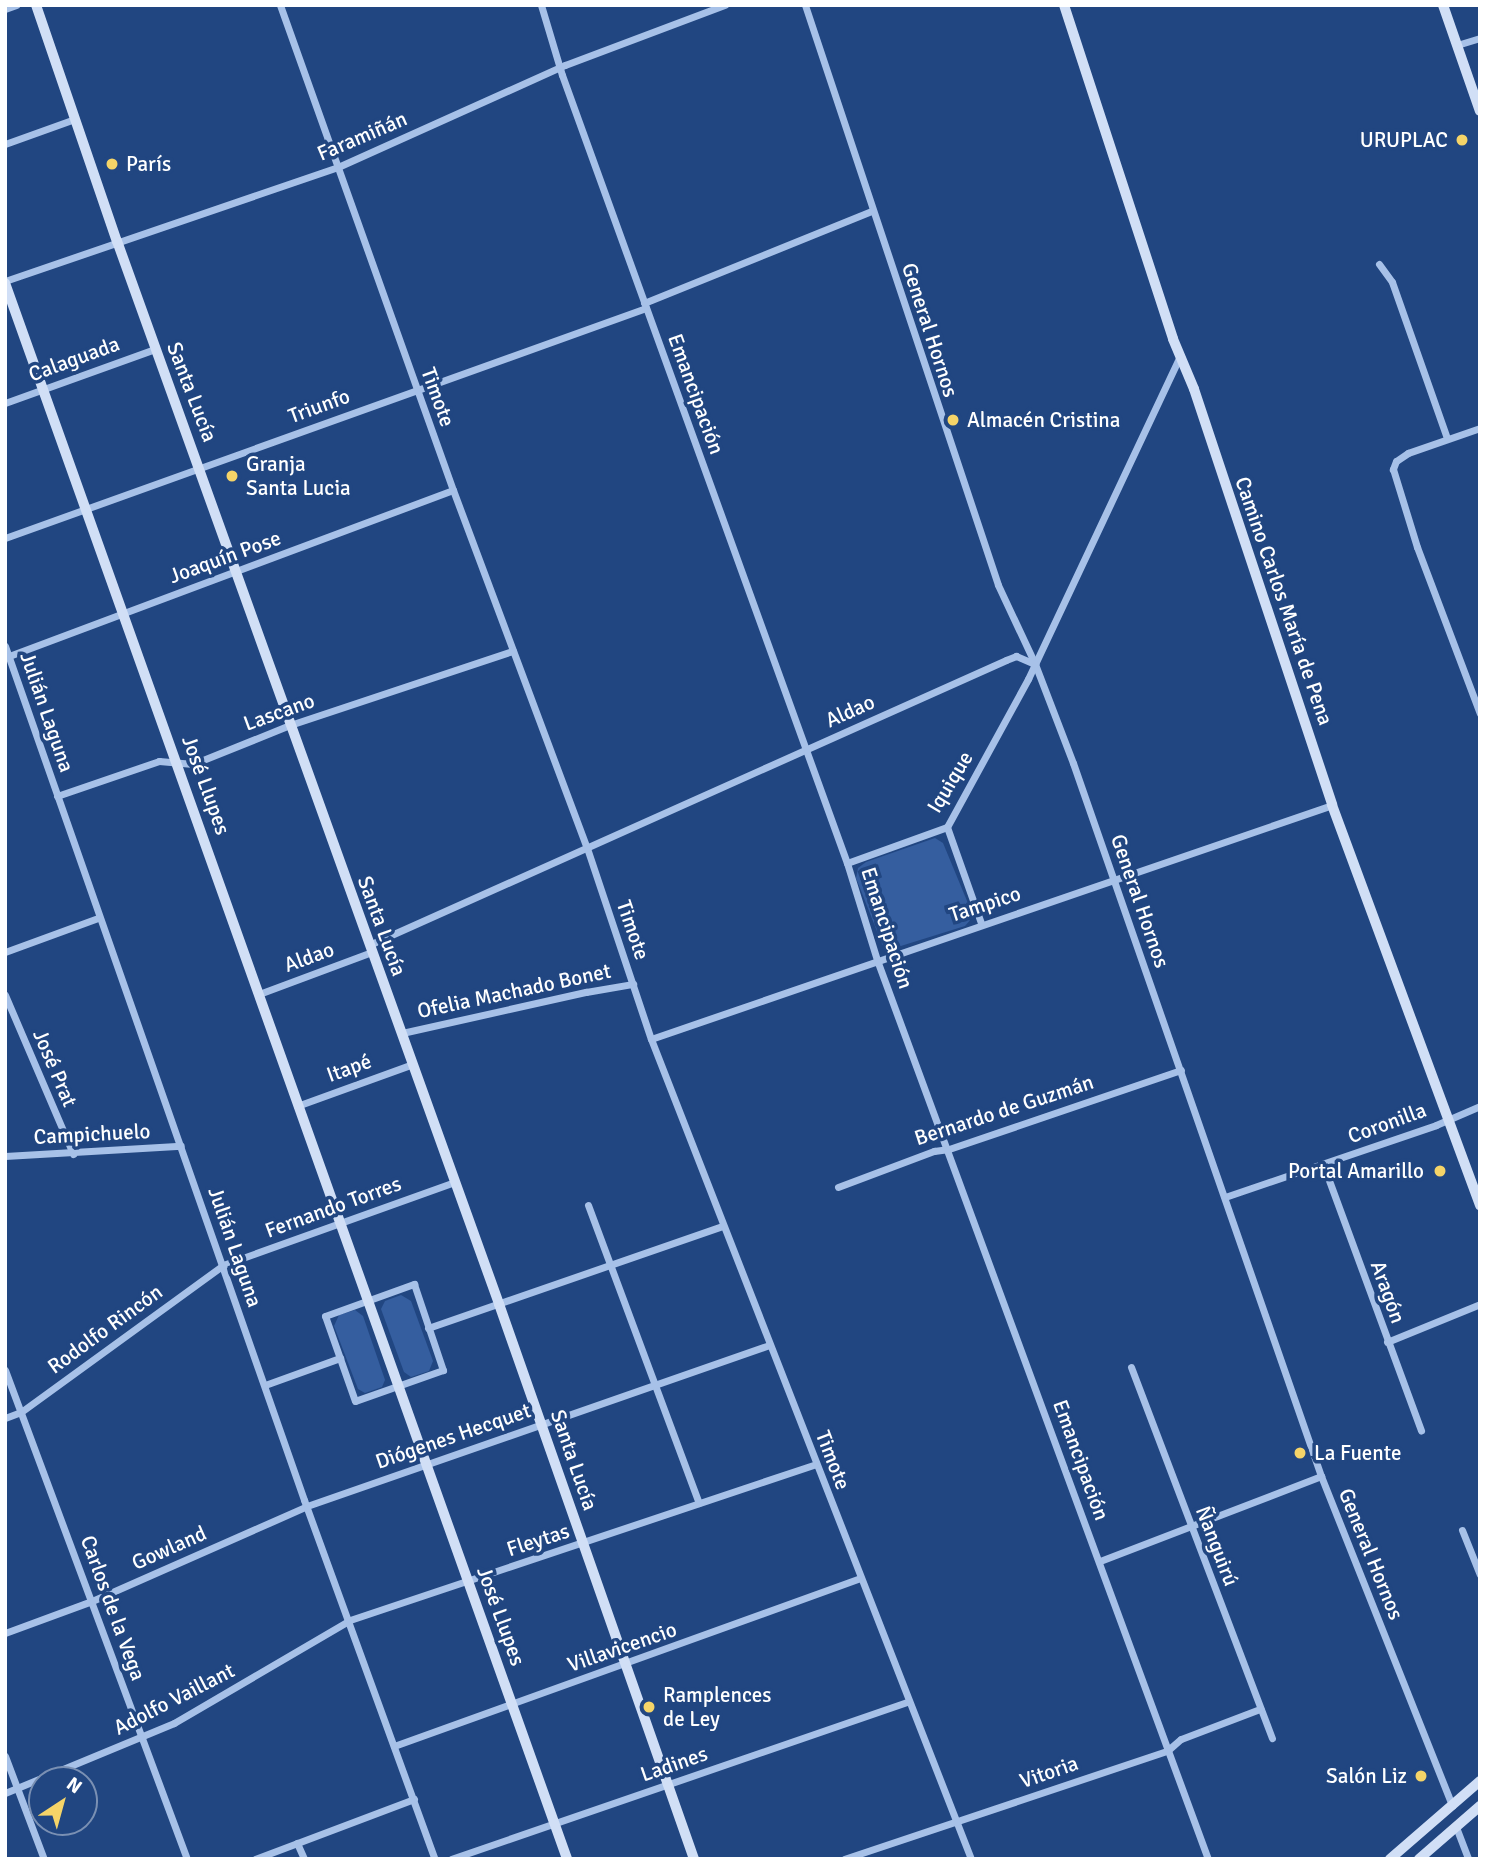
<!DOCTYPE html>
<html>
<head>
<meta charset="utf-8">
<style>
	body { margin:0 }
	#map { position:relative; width:1485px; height:1864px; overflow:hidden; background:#214681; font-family:Signika,sans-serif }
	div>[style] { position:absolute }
	.green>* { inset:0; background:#355e9f }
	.street>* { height:7px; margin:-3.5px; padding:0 3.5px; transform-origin:3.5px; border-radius:3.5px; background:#a7c1e8 }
	.secondary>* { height:10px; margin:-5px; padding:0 5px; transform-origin:5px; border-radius:5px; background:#d1dff6 }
	.dots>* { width:19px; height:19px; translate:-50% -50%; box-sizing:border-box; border:4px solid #214681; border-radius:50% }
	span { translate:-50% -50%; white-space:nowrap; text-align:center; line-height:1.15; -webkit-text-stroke:7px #214681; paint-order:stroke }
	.street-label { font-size:21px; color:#fff }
	.poi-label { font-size:21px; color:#fff }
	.right { translate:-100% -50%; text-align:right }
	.left { translate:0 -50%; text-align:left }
	.frame { position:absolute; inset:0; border:7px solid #fff; pointer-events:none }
	.north { position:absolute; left:28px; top:1766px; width:70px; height:70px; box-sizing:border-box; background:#214681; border:2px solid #7a90b3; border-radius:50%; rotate:36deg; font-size:19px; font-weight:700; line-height:28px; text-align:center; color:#fff }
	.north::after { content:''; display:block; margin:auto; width:24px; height:32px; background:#f5d468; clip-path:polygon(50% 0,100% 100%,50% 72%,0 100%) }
</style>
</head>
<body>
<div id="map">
	<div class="green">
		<i style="clip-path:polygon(935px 838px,943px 843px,972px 913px,972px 918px,965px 926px,888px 950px,882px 944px,856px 878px,858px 868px,866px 862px)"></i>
		<i style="clip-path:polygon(401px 1295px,411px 1301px,433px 1361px,429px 1371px,411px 1377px,404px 1372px,381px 1309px,385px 1301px)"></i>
		<i style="clip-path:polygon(355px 1310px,363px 1316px,385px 1380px,382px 1387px,365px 1393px,358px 1389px,334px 1326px,339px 1315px)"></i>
	</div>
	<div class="street">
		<i style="left:280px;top:5px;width:515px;rotate:70.37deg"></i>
		<i style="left:453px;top:490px;width:382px;rotate:69.5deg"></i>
		<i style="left:587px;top:848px;width:201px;rotate:71.5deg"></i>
		<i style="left:651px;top:1039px;width:880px;rotate:68.68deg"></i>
		<i style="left:541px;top:5px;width:73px;rotate:73.3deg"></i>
		<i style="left:562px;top:75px;width:838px;rotate:70.12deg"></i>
		<i style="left:847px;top:863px;width:102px;rotate:72.8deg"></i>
		<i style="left:877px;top:960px;width:958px;rotate:69.79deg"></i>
		<i style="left:805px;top:5px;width:611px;rotate:71.59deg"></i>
		<i style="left:998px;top:585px;width:87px;rotate:64.9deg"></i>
		<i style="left:1035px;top:664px;width:106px;rotate:69deg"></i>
		<i style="left:1073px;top:763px;width:755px;rotate:70.82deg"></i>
		<i style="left:1321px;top:1476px;width:355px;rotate:68.3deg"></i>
		<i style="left:5px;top:9px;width:12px;rotate:-20deg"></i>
		<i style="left:1457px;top:45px;width:24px;rotate:-17deg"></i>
		<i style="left:5px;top:144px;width:74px;rotate:-19.7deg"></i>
		<i style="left:1379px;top:264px;width:22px;rotate:54deg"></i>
		<i style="left:1392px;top:282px;width:165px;rotate:70.6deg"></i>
		<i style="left:5px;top:281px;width:352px;rotate:-18.9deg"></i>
		<i style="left:338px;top:167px;width:249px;rotate:-24.2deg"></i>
		<i style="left:565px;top:65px;width:171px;rotate:-20.6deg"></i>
		<i style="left:644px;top:303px;width:246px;rotate:-22deg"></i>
		<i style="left:5px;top:403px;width:159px;rotate:-19.8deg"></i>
		<i style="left:1480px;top:428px;width:76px;rotate:160.9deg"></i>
		<i style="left:1408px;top:453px;width:14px;rotate:146deg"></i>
		<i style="left:1396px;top:461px;width:9px;rotate:111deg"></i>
		<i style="left:1393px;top:469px;width:82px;rotate:72.9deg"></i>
		<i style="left:1417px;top:547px;width:178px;rotate:69.3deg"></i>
		<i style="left:5px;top:538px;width:681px;rotate:-19.74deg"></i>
		<i style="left:5px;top:646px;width:905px;rotate:70.7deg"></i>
		<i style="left:304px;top:1500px;width:382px;rotate:70deg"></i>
		<i style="left:9px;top:656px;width:474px;rotate:-20.5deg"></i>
		<i style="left:57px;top:796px;width:108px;rotate:-18.9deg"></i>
		<i style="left:159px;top:761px;width:34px;rotate:5deg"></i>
		<i style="left:193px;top:764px;width:105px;rotate:-21.9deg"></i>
		<i style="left:290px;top:725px;width:235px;rotate:-18.4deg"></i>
		<i style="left:947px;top:827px;width:102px;rotate:70.5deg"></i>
		<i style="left:847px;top:863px;width:106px;rotate:-19.8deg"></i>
		<i style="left:947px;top:827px;width:169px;rotate:-61.3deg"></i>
		<i style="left:1028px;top:679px;width:357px;rotate:-64.8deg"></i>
		<i style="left:369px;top:945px;width:698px;rotate:-24.1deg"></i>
		<i style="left:1006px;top:660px;width:11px;rotate:-22deg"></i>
		<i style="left:1016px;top:656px;width:21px;rotate:23deg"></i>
		<i style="left:5px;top:952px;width:99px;rotate:-20.1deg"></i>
		<i style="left:259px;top:994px;width:121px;rotate:-20.4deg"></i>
		<i style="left:5px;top:995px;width:173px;rotate:66.8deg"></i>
		<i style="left:402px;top:1033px;width:189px;rotate:-12.6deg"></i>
		<i style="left:586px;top:992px;width:48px;rotate:-9.7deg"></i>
		<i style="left:651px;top:1039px;width:720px;rotate:-18.96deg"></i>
		<i style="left:297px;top:1106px;width:123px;rotate:-19.9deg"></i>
		<i style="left:5px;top:1156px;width:176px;rotate:-3.3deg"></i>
		<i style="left:1323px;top:1164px;width:284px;rotate:69.8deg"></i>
		<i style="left:838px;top:1187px;width:103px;rotate:-20.6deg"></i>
		<i style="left:934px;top:1151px;width:15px;rotate:-8deg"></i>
		<i style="left:949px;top:1149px;width:245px;rotate:-18.8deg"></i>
		<i style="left:1225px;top:1197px;width:223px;rotate:-18.8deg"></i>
		<i style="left:1436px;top:1125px;width:48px;rotate:-23.4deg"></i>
		<i style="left:588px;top:1205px;width:318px;rotate:69.6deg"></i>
		<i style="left:414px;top:1284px;width:91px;rotate:71.4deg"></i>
		<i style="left:443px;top:1370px;width:93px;rotate:160.6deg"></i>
		<i style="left:355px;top:1401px;width:90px;rotate:-109.4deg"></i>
		<i style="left:325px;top:1316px;width:95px;rotate:-19.8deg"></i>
		<i style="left:428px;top:1328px;width:312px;rotate:-19.1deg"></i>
		<i style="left:1387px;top:1342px;width:100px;rotate:-22.2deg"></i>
		<i style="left:1131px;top:1367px;width:397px;rotate:69.2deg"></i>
		<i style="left:5px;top:1370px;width:522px;rotate:69.59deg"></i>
		<i style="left:265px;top:1385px;width:80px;rotate:-19.8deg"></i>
		<i style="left:5px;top:1418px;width:17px;rotate:-21deg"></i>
		<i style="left:21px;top:1412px;width:250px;rotate:-36deg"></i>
		<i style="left:223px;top:1265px;width:246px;rotate:-19.7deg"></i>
		<i style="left:1462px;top:1530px;width:48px;rotate:68.2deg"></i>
		<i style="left:1100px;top:1561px;width:237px;rotate:-21deg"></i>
		<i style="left:5px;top:1633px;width:93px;rotate:-20.2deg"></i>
		<i style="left:92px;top:1601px;width:235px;rotate:-23.8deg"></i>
		<i style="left:307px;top:1506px;width:489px;rotate:-19.2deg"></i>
		<i style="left:394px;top:1746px;width:495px;rotate:-19.8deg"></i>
		<i style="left:5px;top:1756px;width:110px;rotate:69.3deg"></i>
		<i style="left:5px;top:1793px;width:183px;rotate:-22.5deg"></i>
		<i style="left:174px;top:1723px;width:204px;rotate:-30.3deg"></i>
		<i style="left:350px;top:1620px;width:491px;rotate:-18.5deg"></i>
		<i style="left:1456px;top:1827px;width:34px;rotate:69deg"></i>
		<i style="left:297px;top:1843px;width:17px;rotate:66deg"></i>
		<i style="left:255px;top:1859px;width:170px;rotate:-20.7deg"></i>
		<i style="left:451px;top:1859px;width:483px;rotate:-19deg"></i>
		<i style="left:844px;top:1859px;width:341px;rotate:-18.5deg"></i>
		<i style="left:1167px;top:1751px;width:18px;rotate:-41deg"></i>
		<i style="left:1181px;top:1739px;width:85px;rotate:-20.8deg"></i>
	</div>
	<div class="secondary">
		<i style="left:36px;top:5px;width:250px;rotate:71.1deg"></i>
		<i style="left:117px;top:241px;width:1130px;rotate:70.23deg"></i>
		<i style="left:499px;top:1304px;width:588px;rotate:70.64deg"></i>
		<i style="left:1064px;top:5px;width:351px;rotate:71.9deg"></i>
		<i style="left:1173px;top:339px;width:54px;rotate:67.2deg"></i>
		<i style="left:1194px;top:389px;width:438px;rotate:71.6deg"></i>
		<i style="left:1332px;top:805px;width:427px;rotate:69.7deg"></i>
		<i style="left:1443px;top:5px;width:112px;rotate:70.8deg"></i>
		<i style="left:5px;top:283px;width:1673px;rotate:70.37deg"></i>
		<i style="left:1390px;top:1859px;width:119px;rotate:-40.9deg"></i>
		<i style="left:1419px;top:1859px;width:81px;rotate:-41deg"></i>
	</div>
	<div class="dots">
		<i style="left:1462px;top:140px;background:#f5d468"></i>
		<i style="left:112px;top:164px;background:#f5d468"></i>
		<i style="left:953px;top:420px;background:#f5d468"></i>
		<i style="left:232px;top:476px;background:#f5d468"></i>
		<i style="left:1440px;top:1171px;background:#f5d468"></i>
		<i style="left:1300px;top:1453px;background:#f5d468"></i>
		<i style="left:649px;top:1707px;background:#f5d468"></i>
		<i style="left:1421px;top:1776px;background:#f5d468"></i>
	</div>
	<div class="street-label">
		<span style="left:362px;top:136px;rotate:-23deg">Faramiñán</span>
		<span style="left:930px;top:330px;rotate:72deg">General Hornos</span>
		<span style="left:74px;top:359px;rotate:-20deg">Calaguada</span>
		<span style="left:192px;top:392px;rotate:69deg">Santa Lucía</span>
		<span style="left:696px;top:394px;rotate:70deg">Emancipación</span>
		<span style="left:438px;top:397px;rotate:70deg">Timote</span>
		<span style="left:319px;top:406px;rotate:-20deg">Triunfo</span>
		<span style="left:225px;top:557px;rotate:-20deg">Joaquín Pose</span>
		<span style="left:1284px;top:601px;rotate:71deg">Camino Carlos María de Pena</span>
		<span style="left:850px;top:711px;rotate:-24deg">Aldao</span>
		<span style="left:47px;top:712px;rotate:71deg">Julián Laguna</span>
		<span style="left:279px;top:712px;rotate:-20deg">Lascano</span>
		<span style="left:950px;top:782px;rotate:-59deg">Iquique</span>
		<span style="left:206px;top:785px;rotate:70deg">José Llupes</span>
		<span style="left:1140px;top:901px;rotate:71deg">General Hornos</span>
		<span style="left:985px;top:904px;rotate:-18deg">Tampico</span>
		<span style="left:382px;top:926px;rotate:70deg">Santa Lucía</span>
		<span style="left:887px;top:928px;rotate:72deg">Emancipación</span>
		<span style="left:633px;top:930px;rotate:71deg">Timote</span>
		<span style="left:309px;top:957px;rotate:-20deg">Aldao</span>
		<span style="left:514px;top:991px;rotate:-12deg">Ofelia Machado Bonet</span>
		<span style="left:55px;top:1068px;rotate:67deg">José Prat</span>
		<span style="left:349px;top:1068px;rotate:-20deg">Itapé</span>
		<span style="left:1004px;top:1110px;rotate:-18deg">Bernardo de Guzmán</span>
		<span style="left:1387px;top:1123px;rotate:-20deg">Coronilla</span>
		<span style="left:92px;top:1134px;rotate:-3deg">Campichuelo</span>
		<span style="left:333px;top:1207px;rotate:-20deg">Fernando Torres</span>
		<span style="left:235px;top:1247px;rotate:71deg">Julián Laguna</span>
		<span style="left:1388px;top:1292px;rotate:70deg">Aragón</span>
		<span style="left:105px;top:1329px;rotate:-36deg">Rodolfo Rincón</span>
		<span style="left:453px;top:1436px;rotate:-19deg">Diógenes Hecquet</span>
		<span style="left:574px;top:1460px;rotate:71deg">Santa Lucía</span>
		<span style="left:833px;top:1460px;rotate:69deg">Timote</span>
		<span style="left:1081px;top:1460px;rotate:70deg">Emancipación</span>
		<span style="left:538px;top:1540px;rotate:-18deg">Fleytas</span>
		<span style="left:1217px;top:1546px;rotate:69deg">Ñanguirú</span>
		<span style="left:169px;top:1548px;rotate:-24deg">Gowland</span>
		<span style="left:1371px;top:1554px;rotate:68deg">General Hornos</span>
		<span style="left:113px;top:1608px;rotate:70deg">Carlos de la Vega</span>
		<span style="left:501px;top:1616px;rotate:70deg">José Llupes</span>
		<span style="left:622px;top:1647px;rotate:-19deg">Villavicencio</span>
		<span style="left:174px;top:1699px;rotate:-27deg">Adolfo Vaillant</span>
		<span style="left:674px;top:1764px;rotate:-19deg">Ladines</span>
		<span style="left:1049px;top:1772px;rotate:-19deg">Vitoria</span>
	</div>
	<div class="poi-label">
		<span class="right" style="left:1448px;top:140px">URUPLAC</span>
		<span class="left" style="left:126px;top:164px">París</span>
		<span class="left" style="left:967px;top:420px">Almacén Cristina</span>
		<span class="left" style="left:246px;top:476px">Granja<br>Santa Lucia</span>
		<span class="right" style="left:1424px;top:1171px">Portal Amarillo</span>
		<span class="left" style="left:1314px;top:1453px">La Fuente</span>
		<span class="left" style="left:663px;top:1707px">Ramplences<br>de Ley</span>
		<span class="right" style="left:1407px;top:1776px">Salón Liz</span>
	</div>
	<div class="frame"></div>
	<div class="north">N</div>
</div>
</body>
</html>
